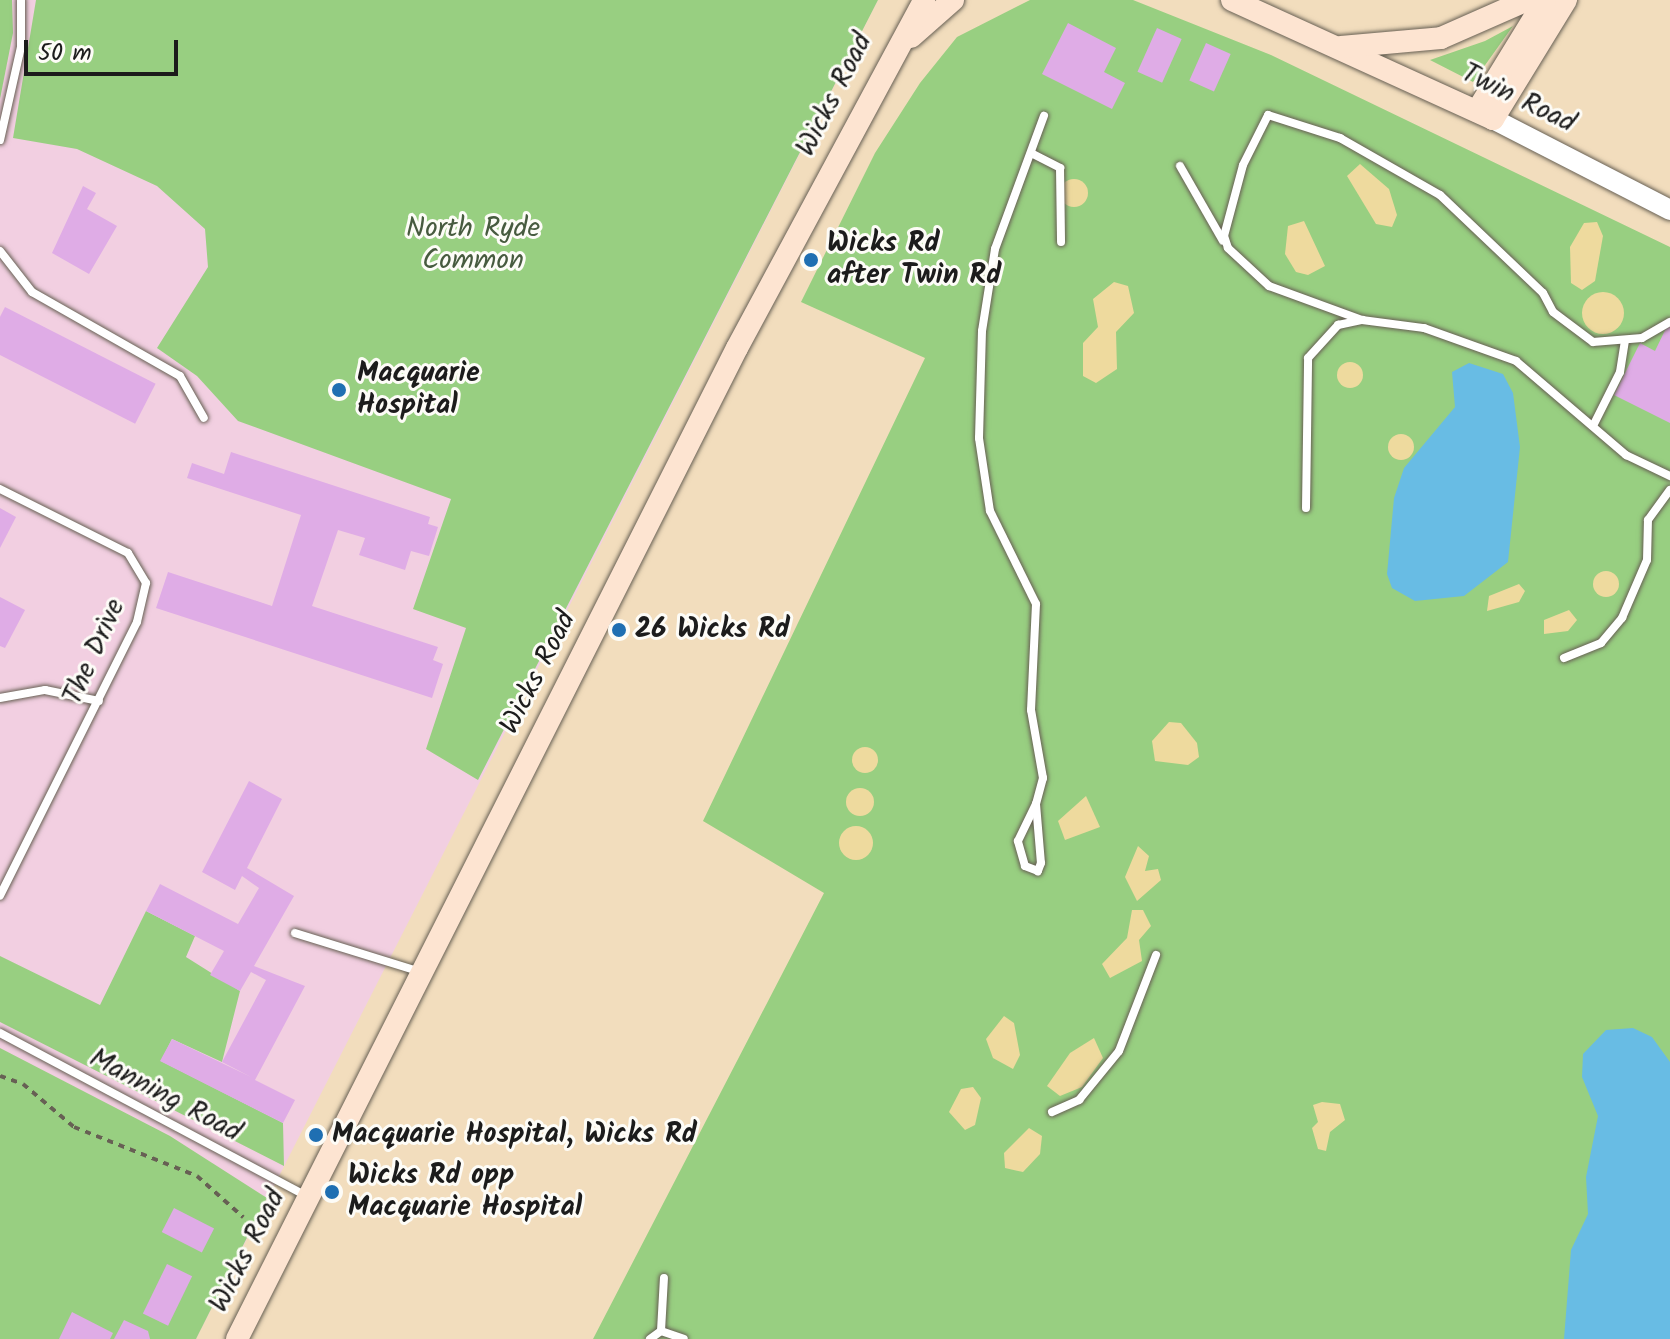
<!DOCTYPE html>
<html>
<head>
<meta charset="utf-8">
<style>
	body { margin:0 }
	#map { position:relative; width:1670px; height:1339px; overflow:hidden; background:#f2ddbd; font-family:Kalam,sans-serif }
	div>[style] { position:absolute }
	.built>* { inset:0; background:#f2cfe1 }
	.green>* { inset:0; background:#98cf81 }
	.sand>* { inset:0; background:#eeda9e }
	.round { border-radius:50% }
	.water>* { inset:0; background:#68bce4 }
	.building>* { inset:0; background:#dface6; transform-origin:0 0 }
	.path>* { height:4px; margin-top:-2px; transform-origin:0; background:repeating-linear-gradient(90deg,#676054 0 6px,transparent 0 12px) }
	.roads { filter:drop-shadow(0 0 2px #676054) drop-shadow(0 0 2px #676054) }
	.service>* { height:8px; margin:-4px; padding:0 4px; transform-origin:4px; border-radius:4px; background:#fff }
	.tertiary>* { height:20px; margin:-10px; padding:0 10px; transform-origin:10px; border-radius:10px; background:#fff }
	.secondary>* { height:22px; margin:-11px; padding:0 11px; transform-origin:11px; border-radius:11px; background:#fde4d1 }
	.dots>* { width:22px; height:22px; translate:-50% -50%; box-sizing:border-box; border:4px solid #fdfcf7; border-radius:50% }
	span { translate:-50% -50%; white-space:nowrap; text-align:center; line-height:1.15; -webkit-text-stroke:6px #fdfcf7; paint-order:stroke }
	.street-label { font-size:28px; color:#1c1c1c }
	.park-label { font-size:28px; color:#475b3f }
	.poi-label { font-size:28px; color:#1c1c1c; font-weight:700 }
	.left { translate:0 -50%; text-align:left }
	.scale { position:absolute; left:24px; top:40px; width:154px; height:36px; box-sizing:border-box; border:4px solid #1c1c1c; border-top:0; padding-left:10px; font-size:24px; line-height:28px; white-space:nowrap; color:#1c1c1c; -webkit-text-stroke:6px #fdfcf7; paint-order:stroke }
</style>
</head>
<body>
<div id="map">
	<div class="built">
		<i style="clip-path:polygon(0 0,878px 0,196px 1339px,0 1339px)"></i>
	</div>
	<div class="green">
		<i style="clip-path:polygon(0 0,12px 0,13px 33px,0 99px)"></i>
		<i style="clip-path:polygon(36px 0,878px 0,478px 780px,426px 749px,466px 628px,413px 609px,451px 499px,238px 421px,197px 376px,157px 348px,208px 267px,205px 229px,157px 186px,77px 149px,13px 138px)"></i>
		<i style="clip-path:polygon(1030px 0,1133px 0,1271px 55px,1670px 247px,1670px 1339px,593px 1339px,824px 893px,703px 821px,925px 358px,801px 302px,875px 153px,920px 83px,957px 37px)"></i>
		<i style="clip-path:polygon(1513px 26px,1473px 82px,1430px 60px,1485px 41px)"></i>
		<i style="clip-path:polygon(146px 911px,195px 936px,186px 957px,240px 991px,222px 1062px,172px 1039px,161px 1061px,283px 1123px,284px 1166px,0 1022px,0 956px,100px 1005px)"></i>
		<i style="clip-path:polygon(0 1048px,170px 1136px,267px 1198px,196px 1339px,0 1339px)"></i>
	</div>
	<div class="sand">
		<i style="clip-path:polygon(1360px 164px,1389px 189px,1397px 215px,1392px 227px,1376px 224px,1347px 176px)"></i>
		<i class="round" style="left:1060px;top:179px;width:28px;height:28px"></i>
		<i style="clip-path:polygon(1304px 221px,1325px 266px,1308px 275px,1296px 272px,1285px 254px,1288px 226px)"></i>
		<i style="clip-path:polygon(1597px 222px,1603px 236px,1595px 281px,1582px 290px,1571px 283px,1570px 247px,1584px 223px)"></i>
		<i style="clip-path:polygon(1114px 282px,1128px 286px,1134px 313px,1116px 332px,1117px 369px,1096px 383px,1083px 376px,1083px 343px,1098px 327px,1093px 299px)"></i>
		<i class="round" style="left:1582px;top:292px;width:42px;height:42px"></i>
		<i class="round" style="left:1337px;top:362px;width:26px;height:26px"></i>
		<i class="round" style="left:1388px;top:434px;width:26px;height:26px"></i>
		<i class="round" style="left:1593px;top:571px;width:26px;height:26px"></i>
		<i style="clip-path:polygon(1519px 584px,1525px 591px,1519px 602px,1487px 611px,1489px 596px)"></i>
		<i style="clip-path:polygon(1569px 610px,1577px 620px,1568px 631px,1544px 634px,1544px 620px)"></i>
		<i style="clip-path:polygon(1169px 722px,1181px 723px,1197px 743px,1199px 757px,1188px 765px,1155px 761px,1152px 741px)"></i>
		<i class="round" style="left:852px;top:747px;width:26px;height:26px"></i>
		<i class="round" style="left:846px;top:788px;width:28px;height:28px"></i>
		<i style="clip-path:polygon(1086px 796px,1100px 827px,1065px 840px,1058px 821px)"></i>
		<i class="round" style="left:839px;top:826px;width:34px;height:34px"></i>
		<i style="clip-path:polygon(1138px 846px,1149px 856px,1145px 871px,1158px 869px,1161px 880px,1137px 901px,1125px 877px)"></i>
		<i style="clip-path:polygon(1132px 910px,1143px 910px,1151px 926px,1139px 940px,1142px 961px,1110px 978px,1102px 964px,1127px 938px)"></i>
		<i style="clip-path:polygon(1004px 1016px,1014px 1023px,1020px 1055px,1013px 1069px,993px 1058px,986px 1039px)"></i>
		<i style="clip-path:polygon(1094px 1038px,1103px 1058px,1082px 1087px,1060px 1096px,1047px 1086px,1070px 1053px)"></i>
		<i style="clip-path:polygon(973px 1087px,981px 1098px,975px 1125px,965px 1130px,949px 1112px,961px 1089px)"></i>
		<i style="clip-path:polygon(1322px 1102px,1340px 1104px,1345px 1120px,1330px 1132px,1326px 1151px,1318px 1149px,1312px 1128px,1318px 1122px,1313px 1105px)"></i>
		<i style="clip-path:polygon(1029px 1128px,1042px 1136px,1040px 1154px,1023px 1172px,1005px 1168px,1004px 1153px)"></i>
	</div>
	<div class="water">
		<i style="clip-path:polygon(1469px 363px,1503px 374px,1513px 393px,1520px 447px,1508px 562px,1464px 596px,1415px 601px,1392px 588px,1387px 574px,1394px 498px,1404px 468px,1455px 407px,1452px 372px)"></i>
		<i style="clip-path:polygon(1633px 1028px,1652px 1037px,1670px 1062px,1670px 1339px,1564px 1339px,1571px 1250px,1588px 1214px,1586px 1177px,1598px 1116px,1582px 1077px,1583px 1054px,1606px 1030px)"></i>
	</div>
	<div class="building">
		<i style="clip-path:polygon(1068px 23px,1116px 48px,1104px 72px,1125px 83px,1112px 109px,1042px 74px)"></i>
		<i style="left:1157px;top:28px;width:27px;height:48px;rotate:24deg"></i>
		<i style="left:1206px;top:43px;width:27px;height:41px;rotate:24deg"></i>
		<i style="clip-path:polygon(83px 186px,96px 193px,87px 209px,117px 226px,89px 274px,52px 253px)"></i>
		<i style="left:5px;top:307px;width:169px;height:45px;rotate:27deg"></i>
		<i style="clip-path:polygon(1670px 320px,1670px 423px,1614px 395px,1640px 343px,1655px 351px)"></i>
		<i style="clip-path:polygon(231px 452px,430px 517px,428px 524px,438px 527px,429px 556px,411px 551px,405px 570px,359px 555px,365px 538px,338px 530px,312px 606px,438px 647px,433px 660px,443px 664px,432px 698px,156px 608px,168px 572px,272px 606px,301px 515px,187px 478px,192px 463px,224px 474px)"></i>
		<i style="clip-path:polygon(0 508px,16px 517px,0 548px)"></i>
		<i style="clip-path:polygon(0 597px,25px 610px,5px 648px,0 646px)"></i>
		<i style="clip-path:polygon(249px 781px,282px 799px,247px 868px,294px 896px,254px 966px,305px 986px,255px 1080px,295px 1100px,283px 1123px,160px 1061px,172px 1039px,251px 1077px,222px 1062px,266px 980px,251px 972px,240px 991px,210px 975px,224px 951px,146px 911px,160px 884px,238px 924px,259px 888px,242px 876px,235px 890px,202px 872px)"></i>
		<i style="left:174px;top:1208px;width:45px;height:27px;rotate:27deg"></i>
		<i style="left:167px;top:1264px;width:28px;height:55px;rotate:26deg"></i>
		<i style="clip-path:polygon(72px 1312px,113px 1333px,110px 1339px,59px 1339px)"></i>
		<i style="clip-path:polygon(124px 1320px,148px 1331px,150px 1339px,114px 1339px)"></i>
	</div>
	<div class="path">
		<i style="left:0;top:1076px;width:24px;rotate:19deg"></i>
		<i style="left:23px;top:1084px;width:67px;rotate:40.1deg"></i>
		<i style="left:74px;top:1127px;width:132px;rotate:21.7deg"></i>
		<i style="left:197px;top:1176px;width:62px;rotate:41.7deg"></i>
	</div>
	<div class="roads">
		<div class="service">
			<i style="left:0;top:140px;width:95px;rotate:-77.3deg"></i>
			<i style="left:21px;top:47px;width:47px;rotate:-90deg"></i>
			<i style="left:1031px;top:153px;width:33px;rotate:27deg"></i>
			<i style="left:1060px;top:168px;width:74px;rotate:89.2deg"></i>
			<i style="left:1180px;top:166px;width:86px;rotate:60.2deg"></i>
			<i style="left:0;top:251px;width:52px;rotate:52deg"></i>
			<i style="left:32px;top:292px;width:170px;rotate:29.6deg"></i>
			<i style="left:180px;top:376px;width:48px;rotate:60.3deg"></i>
			<i style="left:1362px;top:320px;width:99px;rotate:-159.9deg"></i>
			<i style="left:1269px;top:286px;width:56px;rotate:-137.2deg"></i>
			<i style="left:1228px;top:248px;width:13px;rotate:-108deg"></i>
			<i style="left:1224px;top:236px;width:73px;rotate:-75deg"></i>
			<i style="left:1243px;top:165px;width:56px;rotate:-63.4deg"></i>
			<i style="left:1268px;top:115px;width:76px;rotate:17.7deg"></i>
			<i style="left:1340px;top:138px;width:115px;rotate:29.7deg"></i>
			<i style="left:1440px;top:195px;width:142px;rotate:43.6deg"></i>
			<i style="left:1543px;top:293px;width:21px;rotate:62deg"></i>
			<i style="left:1553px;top:312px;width:50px;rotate:36.9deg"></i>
			<i style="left:1593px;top:342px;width:49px;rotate:-4.7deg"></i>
			<i style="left:1642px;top:338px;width:32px;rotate:-30deg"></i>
			<i style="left:1593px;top:426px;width:60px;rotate:-63.4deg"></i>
			<i style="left:1620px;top:372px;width:30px;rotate:-81deg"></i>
			<i style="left:0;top:489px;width:143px;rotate:26.6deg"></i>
			<i style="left:128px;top:553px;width:35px;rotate:59deg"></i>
			<i style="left:146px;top:583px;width:40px;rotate:103deg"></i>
			<i style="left:137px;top:622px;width:306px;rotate:116.6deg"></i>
			<i style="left:1306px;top:508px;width:150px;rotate:-89.2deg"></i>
			<i style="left:1308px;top:358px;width:45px;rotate:-47.7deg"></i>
			<i style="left:1338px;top:325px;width:25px;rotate:-12deg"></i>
			<i style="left:1362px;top:320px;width:63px;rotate:7.4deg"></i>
			<i style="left:1424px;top:328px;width:98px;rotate:19.7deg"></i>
			<i style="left:1516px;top:361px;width:145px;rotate:40.5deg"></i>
			<i style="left:1626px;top:455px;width:49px;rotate:25.5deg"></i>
			<i style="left:1564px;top:658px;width:40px;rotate:-22deg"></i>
			<i style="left:1601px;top:643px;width:33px;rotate:-50deg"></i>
			<i style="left:1622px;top:618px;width:63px;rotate:-66.7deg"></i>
			<i style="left:1647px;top:560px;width:40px;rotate:-88.6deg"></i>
			<i style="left:1648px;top:520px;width:37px;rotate:-54deg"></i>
			<i style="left:0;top:698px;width:46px;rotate:-10.1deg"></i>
			<i style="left:45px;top:690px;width:55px;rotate:11.5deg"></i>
			<i style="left:1036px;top:804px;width:27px;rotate:-75deg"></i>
			<i style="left:1043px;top:778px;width:69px;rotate:-100deg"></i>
			<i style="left:1031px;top:710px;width:106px;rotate:-87.3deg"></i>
			<i style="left:1036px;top:604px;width:104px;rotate:-116.3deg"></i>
			<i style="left:990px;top:511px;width:74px;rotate:-98.6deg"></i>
			<i style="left:979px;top:438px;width:107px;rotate:-88.4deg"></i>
			<i style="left:982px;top:331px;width:83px;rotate:-81deg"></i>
			<i style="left:995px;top:249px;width:142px;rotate:-69.8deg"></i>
			<i style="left:1036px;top:804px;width:59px;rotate:85.2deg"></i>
			<i style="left:1041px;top:863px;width:9px;rotate:111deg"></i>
			<i style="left:1038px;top:871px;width:14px;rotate:-159deg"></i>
			<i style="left:1025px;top:866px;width:26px;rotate:-106deg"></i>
			<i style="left:1018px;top:841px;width:41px;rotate:-64.1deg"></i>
			<i style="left:295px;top:933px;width:132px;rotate:17.2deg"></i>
			<i style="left:0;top:1033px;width:349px;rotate:28deg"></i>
			<i style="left:1052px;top:1112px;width:30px;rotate:-24deg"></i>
			<i style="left:1079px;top:1100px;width:63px;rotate:-50.8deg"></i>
			<i style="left:1119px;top:1051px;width:103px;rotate:-68.9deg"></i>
			<i style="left:661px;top:1331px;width:53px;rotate:-86.8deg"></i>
			<i style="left:650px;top:1339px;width:14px;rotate:-36deg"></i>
			<i style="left:661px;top:1331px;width:24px;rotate:19deg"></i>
		</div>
		<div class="tertiary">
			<i style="left:1493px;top:119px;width:199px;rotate:27.2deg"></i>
		</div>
		<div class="secondary">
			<i style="left:1232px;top:0;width:287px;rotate:24.5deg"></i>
			<i style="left:1493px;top:119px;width:140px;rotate:-58.5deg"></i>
			<i style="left:911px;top:37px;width:56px;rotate:-41.4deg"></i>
			<i style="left:1341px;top:47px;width:100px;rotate:-5.1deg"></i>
			<i style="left:1441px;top:38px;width:94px;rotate:-23.8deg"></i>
			<i style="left:1477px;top:111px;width:130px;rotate:-58.5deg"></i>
			<i style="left:237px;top:1339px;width:1110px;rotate:-63.23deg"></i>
			<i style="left:737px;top:348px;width:395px;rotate:-61.7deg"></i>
		</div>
	</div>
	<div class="dots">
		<i style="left:811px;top:260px;background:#1f6fb2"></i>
		<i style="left:339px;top:390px;background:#1f6fb2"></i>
		<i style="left:619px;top:630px;background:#1f6fb2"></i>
		<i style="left:316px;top:1135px;background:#1f6fb2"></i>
		<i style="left:332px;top:1192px;background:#1f6fb2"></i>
	</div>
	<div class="street-label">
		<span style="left:835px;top:95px;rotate:-63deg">Wicks Road</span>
		<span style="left:1518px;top:99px;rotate:26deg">Twin Road</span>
		<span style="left:95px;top:652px;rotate:-66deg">The Drive</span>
		<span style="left:539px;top:673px;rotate:-63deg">Wicks Road</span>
		<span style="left:165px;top:1096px;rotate:28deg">Manning Road</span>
		<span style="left:248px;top:1251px;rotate:-63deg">Wicks Road</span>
	</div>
	<div class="park-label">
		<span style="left:473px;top:245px">North Ryde<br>Common</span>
	</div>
	<div class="poi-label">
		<span class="left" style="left:827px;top:260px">Wicks Rd<br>after Twin Rd</span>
		<span class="left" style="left:357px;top:390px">Macquarie<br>Hospital</span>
		<span class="left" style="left:635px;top:630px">26 Wicks Rd</span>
		<span class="left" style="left:332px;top:1135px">Macquarie Hospital, Wicks Rd</span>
		<span class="left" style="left:348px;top:1192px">Wicks Rd opp<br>Macquarie Hospital</span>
	</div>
	<div class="scale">50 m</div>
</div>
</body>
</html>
